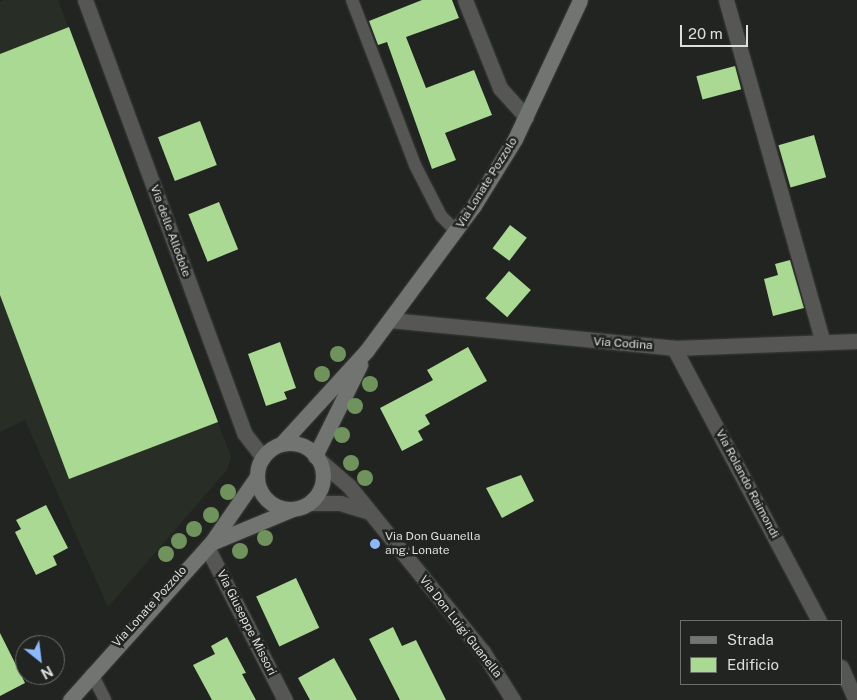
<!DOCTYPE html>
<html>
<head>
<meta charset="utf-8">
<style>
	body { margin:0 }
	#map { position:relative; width:857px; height:700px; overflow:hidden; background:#212420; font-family:"Public Sans",sans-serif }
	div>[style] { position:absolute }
	.built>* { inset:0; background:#282e25 }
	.building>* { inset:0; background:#a9d992; transform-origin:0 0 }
	.roads { filter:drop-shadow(0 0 1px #3b3e3a) drop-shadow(0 0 1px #3b3e3a) }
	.lane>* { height:12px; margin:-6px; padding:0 6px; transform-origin:6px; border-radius:6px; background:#565755 }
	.street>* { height:15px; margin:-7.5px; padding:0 7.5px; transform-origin:7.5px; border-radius:7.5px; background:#565755 }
	.secondary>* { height:15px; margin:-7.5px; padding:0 7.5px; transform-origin:7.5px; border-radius:7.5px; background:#727471 }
	.secondary>.ring { margin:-7.5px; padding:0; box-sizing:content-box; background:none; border:15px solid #727471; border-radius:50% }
	.trees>* { width:16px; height:16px; margin:-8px; border-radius:50%; background:#70935e }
	.dots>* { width:14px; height:14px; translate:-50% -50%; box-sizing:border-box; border:2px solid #212420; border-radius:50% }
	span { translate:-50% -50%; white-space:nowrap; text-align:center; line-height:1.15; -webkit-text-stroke:5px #212420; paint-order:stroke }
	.street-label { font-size:12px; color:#dddfdc }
	.poi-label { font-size:12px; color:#dddfdc }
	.left { translate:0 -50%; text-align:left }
	.legend { position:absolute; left:680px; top:620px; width:162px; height:65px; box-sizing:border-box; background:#212420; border:1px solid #6c6f6b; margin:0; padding:6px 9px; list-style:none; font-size:15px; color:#dddfdc }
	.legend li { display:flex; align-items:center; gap:10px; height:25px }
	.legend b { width:25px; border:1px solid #6c6f6b }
	.north { position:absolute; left:15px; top:635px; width:50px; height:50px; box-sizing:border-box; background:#212420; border:1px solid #6c6f6b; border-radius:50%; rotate:151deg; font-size:14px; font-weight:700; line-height:20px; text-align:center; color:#dddfdc }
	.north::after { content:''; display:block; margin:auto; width:18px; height:22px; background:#8cb9fc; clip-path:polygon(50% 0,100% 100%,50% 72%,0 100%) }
	.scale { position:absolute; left:680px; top:25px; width:68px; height:22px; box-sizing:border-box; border:2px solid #dddfdc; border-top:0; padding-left:6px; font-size:15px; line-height:18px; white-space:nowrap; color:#dddfdc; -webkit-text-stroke:4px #212420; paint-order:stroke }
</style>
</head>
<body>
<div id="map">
	<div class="built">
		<i style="clip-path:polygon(4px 0,58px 0,231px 457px,227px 470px,108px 607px,25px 420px,0 432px,0 2px)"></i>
	</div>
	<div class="building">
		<i style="clip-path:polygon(422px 0,452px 0,459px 18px,406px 37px,426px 88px,474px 70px,492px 115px,445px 133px,456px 160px,432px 169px,387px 42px,378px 45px,369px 21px)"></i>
		<i style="clip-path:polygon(69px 27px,218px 422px,69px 479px,0 295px,0 54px)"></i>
		<i style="left:735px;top:66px;width:24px;height:40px;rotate:75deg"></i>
		<i style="left:200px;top:121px;width:47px;height:45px;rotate:69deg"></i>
		<i style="left:814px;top:135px;width:44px;height:37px;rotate:74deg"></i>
		<i style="left:219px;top:202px;width:51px;height:33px;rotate:68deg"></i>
		<i style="left:510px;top:225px;width:21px;height:29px;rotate:37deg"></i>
		<i style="clip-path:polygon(790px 260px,804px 308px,773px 316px,764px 279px,778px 275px,775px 264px)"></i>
		<i style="left:509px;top:271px;width:29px;height:36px;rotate:41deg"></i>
		<i style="clip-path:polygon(280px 342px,296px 388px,284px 392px,287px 399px,266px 406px,248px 354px)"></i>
		<i style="clip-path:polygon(468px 347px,487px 381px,425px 415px,430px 424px,418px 431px,423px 440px,402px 451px,380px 408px,433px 380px,427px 370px)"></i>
		<i style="clip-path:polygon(521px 475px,534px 501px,502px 518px,486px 488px)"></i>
		<i style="clip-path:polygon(46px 505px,68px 548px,53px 556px,57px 565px,36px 575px,15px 532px,21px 529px,16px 520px)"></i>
		<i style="left:296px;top:578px;width:55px;height:44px;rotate:65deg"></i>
		<i style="clip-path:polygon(393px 627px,402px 646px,416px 640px,446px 700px,400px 700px,369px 639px)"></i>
		<i style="clip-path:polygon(0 633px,25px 683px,0 696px)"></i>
		<i style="clip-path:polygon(227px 637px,246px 673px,242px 674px,256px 700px,212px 700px,193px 665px,215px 654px,211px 646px)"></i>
		<i style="clip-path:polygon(334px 658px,357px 700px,310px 700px,298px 678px)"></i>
	</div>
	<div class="roads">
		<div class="lane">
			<i style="left:352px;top:0;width:177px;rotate:69.1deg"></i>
			<i style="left:415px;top:165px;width:57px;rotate:63deg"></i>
			<i style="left:441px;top:216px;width:21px;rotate:45deg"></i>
			<i style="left:92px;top:674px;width:29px;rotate:63deg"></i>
		</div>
		<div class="street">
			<i style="left:85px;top:0;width:461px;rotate:69.8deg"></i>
			<i style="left:244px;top:433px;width:31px;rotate:52deg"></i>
			<i style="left:465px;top:0;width:95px;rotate:68.3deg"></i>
			<i style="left:500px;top:88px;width:39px;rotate:48deg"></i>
			<i style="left:726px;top:0;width:355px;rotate:74.2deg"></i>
			<i style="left:390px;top:320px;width:285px;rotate:5.6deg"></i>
			<i style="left:674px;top:348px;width:183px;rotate:-2.2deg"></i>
			<i style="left:674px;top:348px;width:309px;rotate:62deg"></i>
			<i style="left:319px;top:460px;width:40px;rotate:41deg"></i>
			<i style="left:349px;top:486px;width:213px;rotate:51.1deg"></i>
			<i style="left:483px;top:652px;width:57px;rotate:58deg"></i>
			<i style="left:310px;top:503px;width:30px"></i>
			<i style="left:340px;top:503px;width:27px;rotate:17deg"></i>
			<i style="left:207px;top:547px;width:172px;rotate:63deg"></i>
			<i style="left:841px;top:667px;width:36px;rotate:66deg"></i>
		</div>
		<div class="secondary">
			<i class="ring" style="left:257px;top:443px;width:51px;height:51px"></i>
			<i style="left:281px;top:444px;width:127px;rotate:-47.5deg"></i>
			<i style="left:367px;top:350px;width:178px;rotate:-53.5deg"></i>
			<i style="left:473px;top:207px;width:80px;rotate:-58.3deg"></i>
			<i style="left:515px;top:139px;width:153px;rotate:-64.9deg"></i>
			<i style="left:315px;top:456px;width:102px;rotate:-63.7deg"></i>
			<i style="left:211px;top:543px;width:89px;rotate:-22.5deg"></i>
			<i style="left:70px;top:700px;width:211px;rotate:-48.1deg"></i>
			<i style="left:211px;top:543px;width:79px;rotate:-55.3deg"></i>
		</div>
	</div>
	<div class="trees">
		<i style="left:338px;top:354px"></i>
		<i style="left:322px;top:374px"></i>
		<i style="left:370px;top:384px"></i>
		<i style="left:355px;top:406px"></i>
		<i style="left:342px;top:435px"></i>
		<i style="left:351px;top:463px"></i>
		<i style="left:365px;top:478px"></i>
		<i style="left:228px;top:492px"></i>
		<i style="left:211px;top:515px"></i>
		<i style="left:194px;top:529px"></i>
		<i style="left:265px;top:538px"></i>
		<i style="left:179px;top:541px"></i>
		<i style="left:240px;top:551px"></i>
		<i style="left:166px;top:554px"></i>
	</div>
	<div class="dots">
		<i style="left:375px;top:544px;background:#8cb9fc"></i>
	</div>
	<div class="street-label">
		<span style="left:487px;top:183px;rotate:-58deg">Via Lonate Pozzolo</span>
		<span style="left:170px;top:231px;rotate:70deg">Via delle Allodole</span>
		<span style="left:623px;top:344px;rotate:4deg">Via Codina</span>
		<span style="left:747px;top:484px;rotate:62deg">Via Rolando Raimondi</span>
		<span style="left:150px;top:607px;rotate:-48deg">Via Lonate Pozzolo</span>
		<span style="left:246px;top:623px;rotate:63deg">Via Giuseppe Missori</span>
		<span style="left:460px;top:627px;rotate:52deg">Via Don Luigi Guanella</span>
	</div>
	<div class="poi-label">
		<span class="left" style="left:385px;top:544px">Via Don Guanella<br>ang. Lonate</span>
	</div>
	<ul class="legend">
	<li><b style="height:6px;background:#727471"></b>Strada</li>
	<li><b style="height:14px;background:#a9d992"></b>Edificio</li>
	</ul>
	<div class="north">N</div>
	<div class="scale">20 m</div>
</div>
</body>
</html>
